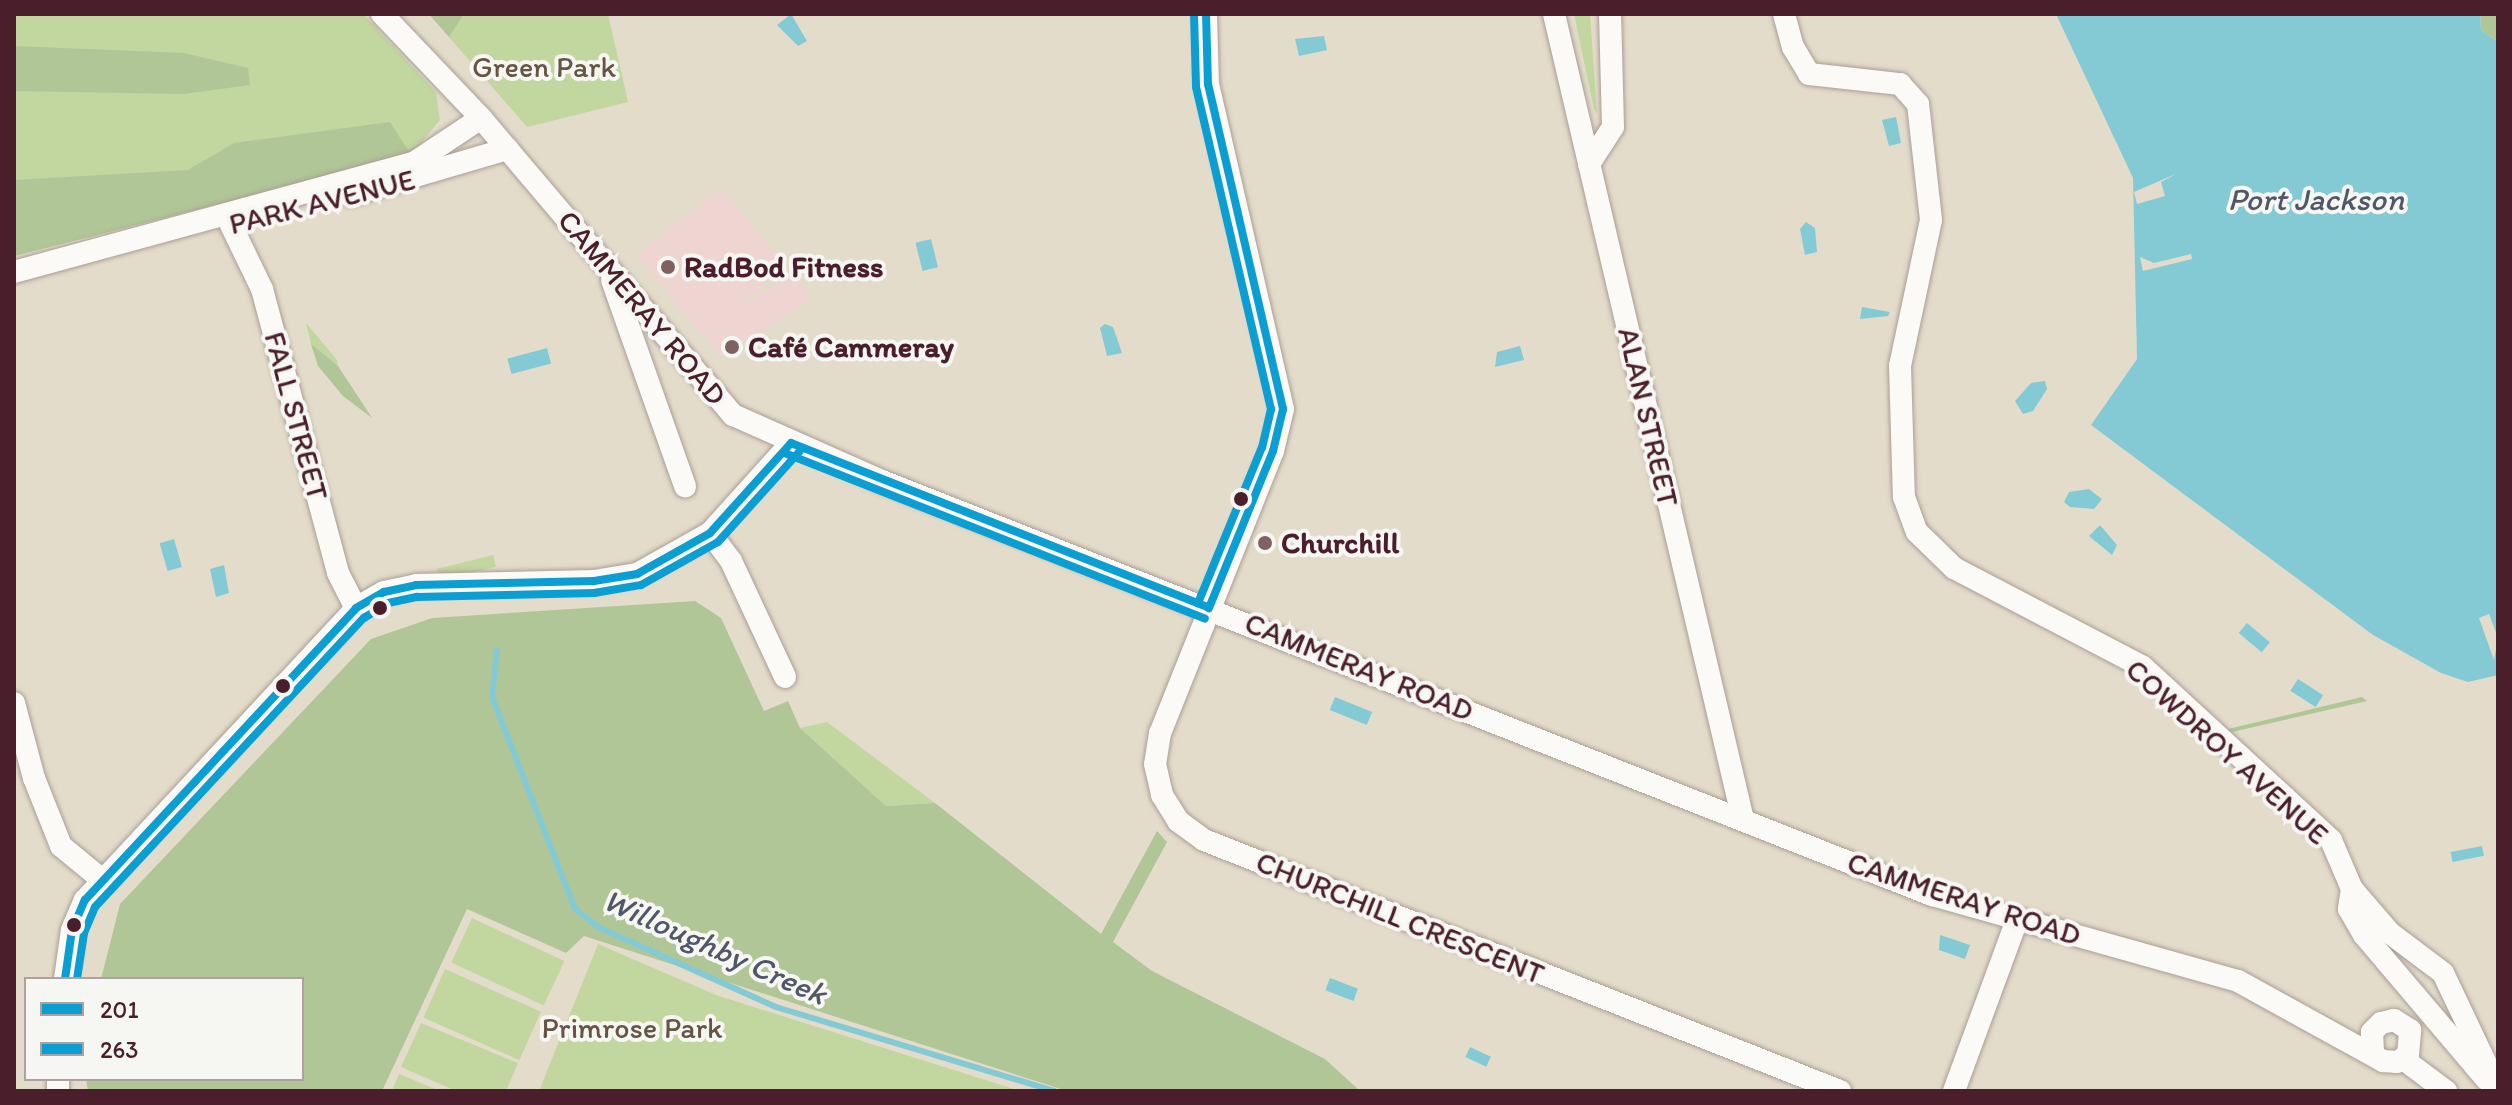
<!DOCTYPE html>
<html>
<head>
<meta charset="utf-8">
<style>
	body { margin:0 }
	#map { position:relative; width:2512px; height:1105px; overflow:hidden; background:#e4dcca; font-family:Itim,sans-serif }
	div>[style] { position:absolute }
	.built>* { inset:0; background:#eed5d2; transform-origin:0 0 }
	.green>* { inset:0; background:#c2d6a0; transform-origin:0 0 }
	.forest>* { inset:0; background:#b0c697 }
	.water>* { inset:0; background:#84cad4; transform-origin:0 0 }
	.pier>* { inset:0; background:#e4dcca }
	.stream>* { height:6px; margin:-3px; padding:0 3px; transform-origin:3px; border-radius:3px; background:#84cad4 }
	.roads { filter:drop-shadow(0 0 2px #a99e96) drop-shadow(0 0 2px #a99e96) }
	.minor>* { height:22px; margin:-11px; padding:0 11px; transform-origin:11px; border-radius:11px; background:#fbfaf7 }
	.bus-1>* { height:8px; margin:-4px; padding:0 4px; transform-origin:4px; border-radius:4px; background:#0b9ed2 }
	.bus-2>* { height:8px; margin:-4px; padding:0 4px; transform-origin:4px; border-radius:4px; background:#0b9ed2 }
	.dots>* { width:22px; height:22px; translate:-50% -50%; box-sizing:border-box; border:4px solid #f6f6f2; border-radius:50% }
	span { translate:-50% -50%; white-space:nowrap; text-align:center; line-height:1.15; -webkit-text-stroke:8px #f6f6f2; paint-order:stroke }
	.park-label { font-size:30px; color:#654 }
	.street-label { font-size:30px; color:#4a1f2b }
	.poi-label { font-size:30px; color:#4a1f2b; font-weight:700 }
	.left { translate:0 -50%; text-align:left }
	.water-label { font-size:32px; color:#505868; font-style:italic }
	.frame { position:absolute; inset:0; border:16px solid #4a1f2b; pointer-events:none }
	.legend { position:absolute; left:24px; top:977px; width:280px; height:104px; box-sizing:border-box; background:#f6f6f2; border:2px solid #b1a0a2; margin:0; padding:10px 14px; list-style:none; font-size:24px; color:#4a1f2b }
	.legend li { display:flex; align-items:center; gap:16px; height:40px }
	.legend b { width:40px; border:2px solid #b1a0a2 }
</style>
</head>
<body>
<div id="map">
	<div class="built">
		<i style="left:720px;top:187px;width:104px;height:108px;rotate:50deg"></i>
		<i style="left:795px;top:273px;width:31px;height:109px;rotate:58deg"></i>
	</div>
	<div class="green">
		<i style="clip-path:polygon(14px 14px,363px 14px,436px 92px,440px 120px,411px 155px,14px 256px)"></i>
		<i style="clip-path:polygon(429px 14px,608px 14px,628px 102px,527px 127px)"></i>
		<i style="clip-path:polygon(1574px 14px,1590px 14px,1597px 114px,1594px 109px)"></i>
		<i style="clip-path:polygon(306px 323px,337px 360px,338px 366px,311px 344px)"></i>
		<i style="left:493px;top:555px;width:12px;height:58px;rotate:76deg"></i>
		<i style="clip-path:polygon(827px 722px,935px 803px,886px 806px,800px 728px)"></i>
		<i style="left:472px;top:918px;width:102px;height:49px;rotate:25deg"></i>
		<i style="clip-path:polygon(598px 944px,716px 995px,1020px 1091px,539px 1091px)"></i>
		<i style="left:445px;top:969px;width:105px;height:53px;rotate:24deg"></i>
		<i style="clip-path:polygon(421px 1023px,518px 1063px,506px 1091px,456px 1091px,401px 1067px)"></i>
		<i style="clip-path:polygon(399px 1074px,440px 1091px,392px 1091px)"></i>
	</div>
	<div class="forest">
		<i style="clip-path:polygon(429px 14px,464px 14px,449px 37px)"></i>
		<i style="clip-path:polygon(2480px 14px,2498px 14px,2498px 41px,2481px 31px)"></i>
		<i style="clip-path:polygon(14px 46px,184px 53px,248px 68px,250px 85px,184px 94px,14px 91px)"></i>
		<i style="clip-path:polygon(390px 122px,411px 155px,14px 256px,14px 180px,188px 170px,234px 143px)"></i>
		<i style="clip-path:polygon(311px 344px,338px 366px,372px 418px,343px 396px,318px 366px)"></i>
		<i style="clip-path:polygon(695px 601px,721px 618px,764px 711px,788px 701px,800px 728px,886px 806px,935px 803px,1101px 934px,1157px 831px,1167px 842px,1113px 942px,1152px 971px,1325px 1059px,1360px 1091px,1067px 1091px,584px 936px,566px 953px,467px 909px,382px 1091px,88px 1091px,86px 1079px,302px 1079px,302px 979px,101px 979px,120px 904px,371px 639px,432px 618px)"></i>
		<i style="clip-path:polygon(2362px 697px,2367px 701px,2232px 732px,2228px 729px)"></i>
	</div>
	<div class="water">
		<i style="clip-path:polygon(791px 14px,807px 41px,798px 46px,777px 25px)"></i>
		<i style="clip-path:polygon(2056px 14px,2480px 14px,2481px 31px,2498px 41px,2498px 675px,2468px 682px,2441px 673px,2373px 635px,2091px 425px,2137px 359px,2133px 178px)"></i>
		<i style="clip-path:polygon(1324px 36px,1327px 50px,1299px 56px,1295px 39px)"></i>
		<i style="clip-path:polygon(1896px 117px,1901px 143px,1889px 146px,1882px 120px)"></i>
		<i style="clip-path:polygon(1806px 222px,1815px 228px,1817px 252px,1805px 255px,1800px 229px)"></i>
		<i style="left:931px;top:239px;width:29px;height:16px;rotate:76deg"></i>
		<i style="clip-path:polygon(1862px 307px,1890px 312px,1888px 316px,1860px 319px)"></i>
		<i style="clip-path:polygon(1105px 324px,1113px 327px,1122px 353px,1107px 356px,1100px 328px)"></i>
		<i style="clip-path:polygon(1520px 346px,1524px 360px,1495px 367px,1497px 352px)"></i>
		<i style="left:547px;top:348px;width:16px;height:41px;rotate:75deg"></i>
		<i style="clip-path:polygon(2045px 381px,2047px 389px,2033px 411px,2023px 414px,2015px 401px,2031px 383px)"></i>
		<i style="clip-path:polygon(2089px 489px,2102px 499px,2094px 509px,2070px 507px,2064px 502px,2069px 492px)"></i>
		<i style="clip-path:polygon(2100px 525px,2117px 545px,2112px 555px,2089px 536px)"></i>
		<i style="left:174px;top:539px;width:29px;height:15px;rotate:74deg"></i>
		<i style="clip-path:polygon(224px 565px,229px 593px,216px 597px,210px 569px)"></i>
		<i style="left:2247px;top:623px;width:30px;height:13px;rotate:40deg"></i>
		<i style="left:2298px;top:679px;width:30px;height:14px;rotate:33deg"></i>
		<i style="left:1335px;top:697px;width:40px;height:14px;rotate:22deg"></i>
		<i style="left:2482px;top:846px;width:10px;height:32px;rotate:79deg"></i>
		<i style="clip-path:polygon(1940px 935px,1970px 945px,1965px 959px,1939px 950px)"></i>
		<i style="left:1330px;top:978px;width:30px;height:13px;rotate:21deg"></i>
		<i style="left:1470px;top:1047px;width:23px;height:11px;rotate:25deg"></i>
	</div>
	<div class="pier">
		<i style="clip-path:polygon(2178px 173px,2161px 182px,2165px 196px,2137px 204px,2134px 192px)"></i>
		<i style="clip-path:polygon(2191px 254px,2192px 259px,2143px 271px,2140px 257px,2154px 263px)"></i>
		<i style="clip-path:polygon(2489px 614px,2498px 638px,2494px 660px,2479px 618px)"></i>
	</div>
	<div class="stream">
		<i style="left:497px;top:650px;width:47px;rotate:96.1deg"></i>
		<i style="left:492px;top:697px;width:228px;rotate:68.6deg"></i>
		<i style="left:575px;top:909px;width:29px;rotate:38deg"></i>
		<i style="left:598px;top:927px;width:195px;rotate:24.2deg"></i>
		<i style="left:776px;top:1007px;width:291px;rotate:16.8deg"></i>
	</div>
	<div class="roads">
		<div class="minor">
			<i style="left:382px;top:14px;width:144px;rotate:46.4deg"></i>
			<i style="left:481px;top:118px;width:390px;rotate:49.7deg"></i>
			<i style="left:733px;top:415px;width:163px;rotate:23.9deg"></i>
			<i style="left:882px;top:481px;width:1129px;rotate:21.52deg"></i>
			<i style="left:1932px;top:895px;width:318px;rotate:15.7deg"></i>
			<i style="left:2238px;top:981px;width:166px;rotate:28.9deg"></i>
			<i style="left:2383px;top:1061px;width:14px;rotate:4deg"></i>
			<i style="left:2397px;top:1062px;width:13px;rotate:-32deg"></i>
			<i style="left:2408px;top:1055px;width:25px;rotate:-85deg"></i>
			<i style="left:2410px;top:1030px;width:19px;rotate:-148deg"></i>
			<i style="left:2394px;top:1020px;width:13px;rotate:167deg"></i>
			<i style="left:2381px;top:1023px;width:13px;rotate:135deg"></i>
			<i style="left:2372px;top:1032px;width:20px;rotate:87deg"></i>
			<i style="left:1206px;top:14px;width:70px;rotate:88.4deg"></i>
			<i style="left:1208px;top:84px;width:334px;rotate:77deg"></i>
			<i style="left:1283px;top:409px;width:43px;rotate:103.4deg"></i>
			<i style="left:1273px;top:451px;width:304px;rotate:111.8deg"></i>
			<i style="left:1160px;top:733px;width:31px;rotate:99deg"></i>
			<i style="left:1155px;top:764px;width:32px;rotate:77deg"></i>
			<i style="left:1162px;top:795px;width:31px;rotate:58deg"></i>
			<i style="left:1178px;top:821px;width:32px;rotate:36deg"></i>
			<i style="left:1204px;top:840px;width:684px;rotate:21.54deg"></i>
			<i style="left:1554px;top:14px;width:828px;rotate:76.8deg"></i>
			<i style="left:1784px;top:14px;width:34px;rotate:75deg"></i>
			<i style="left:1793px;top:47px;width:31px;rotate:59deg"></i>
			<i style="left:1809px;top:74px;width:92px;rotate:6.3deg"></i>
			<i style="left:1900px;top:84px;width:27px;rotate:48deg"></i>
			<i style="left:1918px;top:104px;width:117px;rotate:83.6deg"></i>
			<i style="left:1931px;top:220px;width:149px;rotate:102deg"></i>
			<i style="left:1900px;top:366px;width:131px;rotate:88.3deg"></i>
			<i style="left:1904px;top:497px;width:37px;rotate:70deg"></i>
			<i style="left:1917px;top:532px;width:52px;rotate:44.2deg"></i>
			<i style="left:1954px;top:568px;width:213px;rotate:27.6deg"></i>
			<i style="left:2143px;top:667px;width:255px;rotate:42.6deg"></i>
			<i style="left:2331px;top:840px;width:53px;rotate:66.8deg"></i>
			<i style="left:2352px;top:889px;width:58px;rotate:49.2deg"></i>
			<i style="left:2390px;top:933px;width:66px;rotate:37deg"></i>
			<i style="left:2443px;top:973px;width:128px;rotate:64.6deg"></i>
			<i style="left:1589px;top:164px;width:44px;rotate:-57deg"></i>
			<i style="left:1613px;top:127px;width:113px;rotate:-91.5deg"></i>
			<i style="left:350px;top:195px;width:164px;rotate:-16.3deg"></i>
			<i style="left:231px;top:225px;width:71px;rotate:64.2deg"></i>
			<i style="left:262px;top:289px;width:294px;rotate:75deg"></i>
			<i style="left:338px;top:573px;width:39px;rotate:63deg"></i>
			<i style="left:14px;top:272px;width:416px;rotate:-15.3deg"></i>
			<i style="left:415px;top:162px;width:79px;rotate:-33.7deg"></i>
			<i style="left:612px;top:280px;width:219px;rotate:70.5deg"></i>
			<i style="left:710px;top:533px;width:35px;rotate:53deg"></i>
			<i style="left:731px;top:561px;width:128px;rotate:65deg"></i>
			<i style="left:14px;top:703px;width:78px;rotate:75.1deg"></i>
			<i style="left:34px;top:778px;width:73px;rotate:68.3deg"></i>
			<i style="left:61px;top:846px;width:52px;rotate:39.5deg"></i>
			<i style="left:2352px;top:889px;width:20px;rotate:99deg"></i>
			<i style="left:2349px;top:909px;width:30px;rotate:60deg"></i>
			<i style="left:2364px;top:935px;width:189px;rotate:49.7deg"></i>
			<i style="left:65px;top:979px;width:49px;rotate:-81.9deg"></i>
			<i style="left:72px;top:930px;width:33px;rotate:-67deg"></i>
			<i style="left:85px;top:900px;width:398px;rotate:-47.1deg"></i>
			<i style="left:356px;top:608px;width:32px;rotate:-30deg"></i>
			<i style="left:384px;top:592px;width:33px;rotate:-12deg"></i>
			<i style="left:416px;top:585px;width:178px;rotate:-1.3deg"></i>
			<i style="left:594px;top:581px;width:44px;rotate:-9.2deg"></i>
			<i style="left:637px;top:574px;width:84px;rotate:-29.3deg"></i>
			<i style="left:710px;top:533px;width:121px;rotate:-48deg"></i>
			<i style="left:2403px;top:1059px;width:54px;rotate:36.7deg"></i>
			<i style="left:58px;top:1079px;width:12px;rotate:90deg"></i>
			<i style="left:1954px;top:1091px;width:182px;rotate:-69.8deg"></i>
		</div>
	</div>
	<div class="bus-1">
		<i style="left:1206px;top:14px;width:70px;rotate:88.4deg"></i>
		<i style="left:1208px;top:84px;width:334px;rotate:77deg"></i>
		<i style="left:1283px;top:409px;width:43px;rotate:103.4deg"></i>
		<i style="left:1273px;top:451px;width:170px;rotate:112.2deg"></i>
		<i style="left:791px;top:443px;width:449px;rotate:21.5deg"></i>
		<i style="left:65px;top:979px;width:49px;rotate:-81.9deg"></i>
		<i style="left:72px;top:930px;width:33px;rotate:-67deg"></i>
		<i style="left:85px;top:900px;width:398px;rotate:-47.1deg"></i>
		<i style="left:356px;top:608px;width:32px;rotate:-30deg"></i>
		<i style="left:384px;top:592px;width:33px;rotate:-12deg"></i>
		<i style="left:416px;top:585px;width:178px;rotate:-1.3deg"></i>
		<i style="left:594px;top:581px;width:44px;rotate:-9.2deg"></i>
		<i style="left:637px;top:574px;width:84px;rotate:-29.3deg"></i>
		<i style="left:710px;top:533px;width:121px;rotate:-48deg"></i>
	</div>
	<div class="bus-2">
		<i style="left:1194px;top:14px;width:73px;rotate:88.4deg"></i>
		<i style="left:1196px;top:87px;width:331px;rotate:76.9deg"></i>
		<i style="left:1271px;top:409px;width:39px;rotate:103deg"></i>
		<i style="left:1262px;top:447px;width:169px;rotate:112.3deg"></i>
		<i style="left:787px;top:454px;width:449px;rotate:21.5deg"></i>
		<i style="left:77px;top:979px;width:47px;rotate:-81.3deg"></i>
		<i style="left:84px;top:933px;width:28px;rotate:-67deg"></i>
		<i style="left:95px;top:907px;width:395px;rotate:-47.1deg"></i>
		<i style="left:364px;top:618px;width:28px;rotate:-32deg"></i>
		<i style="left:388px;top:603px;width:30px;rotate:-12deg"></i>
		<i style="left:417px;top:597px;width:177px;rotate:-1.3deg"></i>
		<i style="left:594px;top:593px;width:48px;rotate:-9.7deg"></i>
		<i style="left:641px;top:585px;width:88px;rotate:-29.2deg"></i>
		<i style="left:718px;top:542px;width:122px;rotate:-48deg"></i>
	</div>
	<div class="dots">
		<i style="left:668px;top:267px;background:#806163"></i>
		<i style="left:732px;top:347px;background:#806163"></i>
		<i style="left:1241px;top:499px;background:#4a1f2b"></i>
		<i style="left:1265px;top:543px;background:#806163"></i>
		<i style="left:380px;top:608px;background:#4a1f2b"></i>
		<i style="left:283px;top:686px;background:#4a1f2b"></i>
		<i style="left:74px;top:925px;background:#4a1f2b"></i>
	</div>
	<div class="park-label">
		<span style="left:544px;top:67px">Green Park</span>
		<span style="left:632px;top:1028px">Primrose Park</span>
	</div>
	<div class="street-label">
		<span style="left:322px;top:202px;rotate:-14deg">PARK AVENUE</span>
		<span style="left:642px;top:308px;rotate:50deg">CAMMERAY ROAD</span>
		<span style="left:296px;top:416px;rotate:75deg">FALL STREET</span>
		<span style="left:1648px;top:417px;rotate:77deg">ALAN STREET</span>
		<span style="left:1359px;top:667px;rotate:22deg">CAMMERAY ROAD</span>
		<span style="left:2227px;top:752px;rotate:42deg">COWDROY AVENUE</span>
		<span style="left:1964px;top:899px;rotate:18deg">CAMMERAY ROAD</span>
		<span style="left:1400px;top:918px;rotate:22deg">CHURCHILL CRESCENT</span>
	</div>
	<div class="poi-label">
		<span class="left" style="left:684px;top:267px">RadBod Fitness</span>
		<span class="left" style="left:748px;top:347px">Café Cammeray</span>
		<span class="left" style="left:1281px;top:543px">Churchill</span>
	</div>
	<div class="water-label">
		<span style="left:2316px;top:199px">Port Jackson</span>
		<span style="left:715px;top:947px;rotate:24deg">Willoughby Creek</span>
	</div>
	<div class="frame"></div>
	<ul class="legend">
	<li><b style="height:10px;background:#0b9ed2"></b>201</li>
	<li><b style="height:10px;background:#0b9ed2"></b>263</li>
	</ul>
</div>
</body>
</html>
